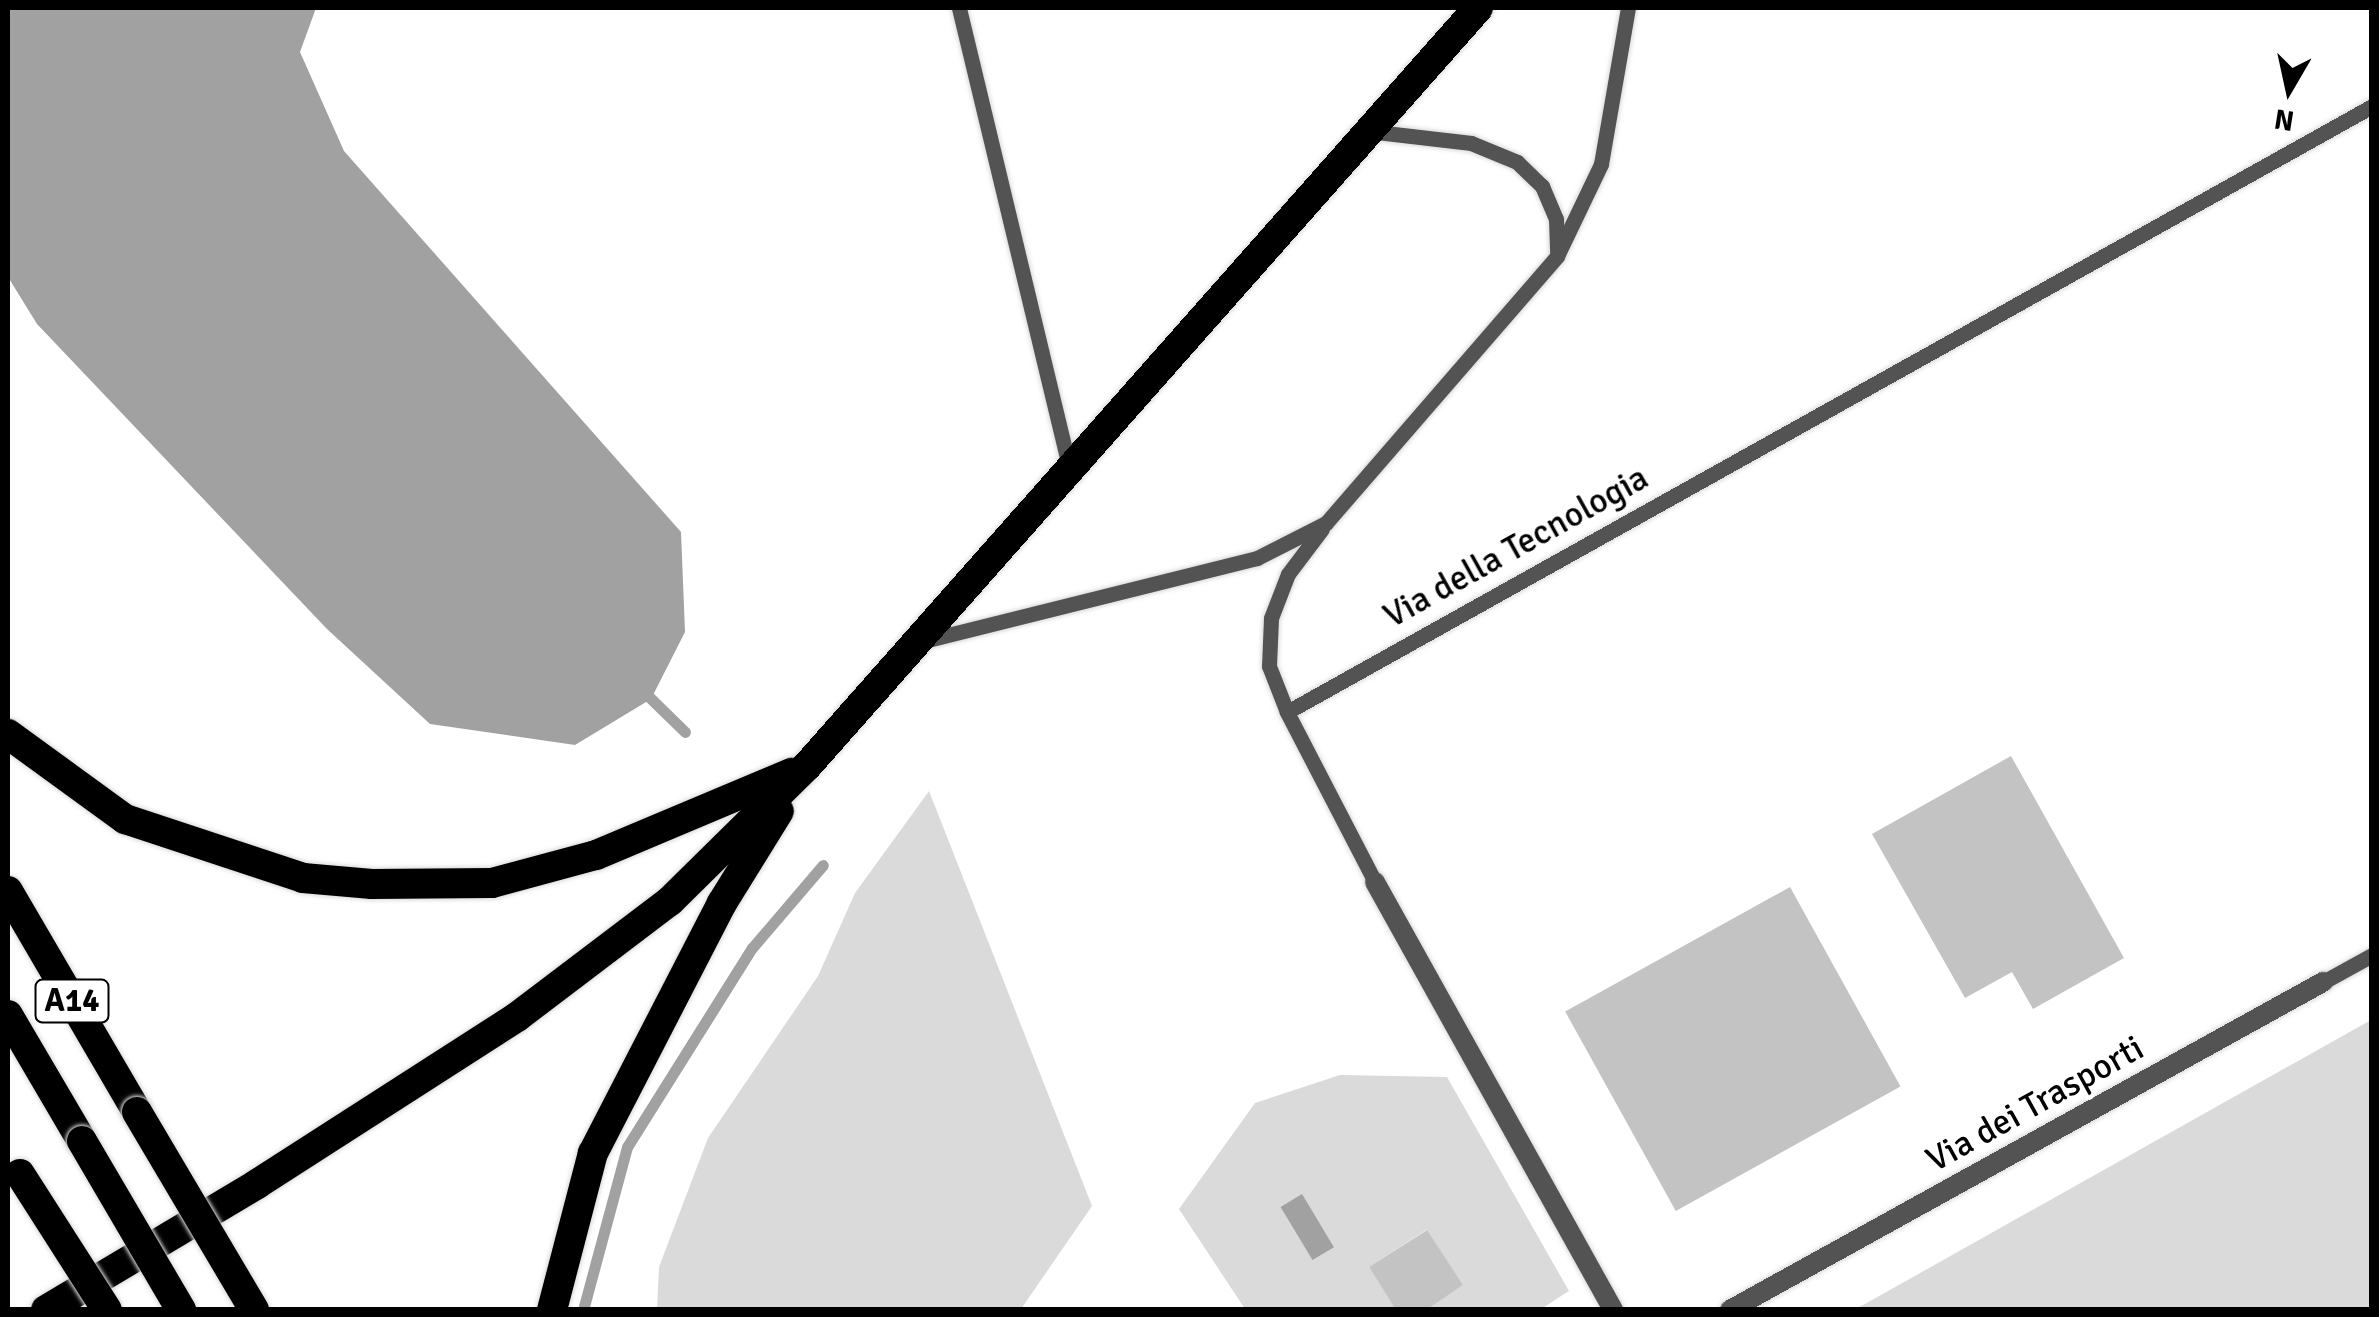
<!DOCTYPE html>
<html>
<head>
<meta charset="utf-8">
<style>
	body { margin:0 }
	#map { position:relative; width:2379px; height:1317px; overflow:hidden; background:#fff; font-family:Signika,sans-serif }
	div>[style] { position:absolute }
	.green>* { inset:0; background:#dadada }
	.water>* { inset:0; background:#a1a1a1; transform-origin:0 0 }
	.stream>* { height:11px; margin:-5.5px; padding:0 5.5px; transform-origin:5.5px; border-radius:5.5px; background:#a1a1a1 }
	.building>* { inset:0; background:#c3c3c3; transform-origin:0 0 }
	.roads { filter:drop-shadow(0 0 2px #dbdbdb) drop-shadow(0 0 2px #dbdbdb) }
	.lane>* { height:15px; margin:-7.5px; padding:0 7.5px; transform-origin:7.5px; border-radius:7.5px; background:#535353 }
	.street>* { height:20px; margin:-10px; padding:0 10px; transform-origin:10px; border-radius:10px; background:#535353 }
	.highway>* { height:30px; margin:-15px; padding:0 15px; transform-origin:15px; border-radius:15px; background:#000 }
	.bridges { filter:drop-shadow(0 0 2px #dbdbdb) drop-shadow(0 0 2px #dbdbdb) }
	.highway-bridge>* { height:30px; margin:-15px; padding:0 15px; transform-origin:15px; border-radius:15px; background:#000 }
	span { translate:-50% -50%; white-space:nowrap; text-align:center; line-height:1.15; -webkit-text-stroke:9px #fff; paint-order:stroke }
	.shield-label span { padding:2px 8px; background:#fff; border:2px solid; border-radius:8px; -webkit-text-stroke-width:0 }
	.shield-label { font-size:32px; color:#000; font-weight:700 }
	.street-label { font-size:35px; color:#000 }
	.frame { position:absolute; inset:0; border:10px solid #000; pointer-events:none }
	.north { position:absolute; left:2239px; top:40px; width:100px; height:100px; -webkit-text-stroke:8px #fff; paint-order:stroke; rotate:189deg; font-size:28px; font-weight:700; line-height:40px; text-align:center; color:#000 }
	.north::after { content:''; display:block; margin:auto; width:35px; height:45px; background:#000; clip-path:polygon(50% 0,100% 100%,50% 72%,0 100%) }
</style>
</head>
<body>
<div id="map">
	<div class="green">
		<i style="clip-path:polygon(929px 791px,1092px 1206px,1021px 1309px,657px 1309px,659px 1267px,708px 1138px,818px 976px,855px 893px)"></i>
		<i style="clip-path:polygon(2371px 1020px,2371px 1309px,1856px 1309px)"></i>
		<i style="clip-path:polygon(1340px 1075px,1447px 1077px,1569px 1291px,1541px 1309px,1426px 1309px,1463px 1285px,1426px 1230px,1369px 1267px,1396px 1309px,1245px 1309px,1179px 1209px,1255px 1103px)"></i>
	</div>
	<div class="water">
		<i style="clip-path:polygon(8px 8px,316px 8px,300px 52px,344px 151px,681px 532px,685px 632px,651px 699px,575px 745px,430px 724px,327px 629px,37px 324px,8px 277px)"></i>
		<i style="left:1302px;top:1194px;width:62px;height:25px;rotate:59deg"></i>
	</div>
	<div class="stream">
		<i style="left:642px;top:690px;width:60px;rotate:44.3deg"></i>
		<i style="left:583px;top:1310px;width:169px;rotate:-74.9deg"></i>
		<i style="left:627px;top:1147px;width:235px;rotate:-57.9deg"></i>
		<i style="left:752px;top:948px;width:109px;rotate:-49.5deg"></i>
	</div>
	<div class="building">
		<i style="clip-path:polygon(2011px 756px,2124px 958px,2033px 1009px,2012px 972px,1965px 998px,1872px 834px)"></i>
		<i style="left:1790px;top:887px;width:228px;height:257px;rotate:61deg"></i>
		<i style="clip-path:polygon(1427px 1230px,1463px 1285px,1426px 1310px,1396px 1310px,1369px 1267px)"></i>
	</div>
	<div class="roads">
		<div class="lane">
			<i style="left:959px;top:8px;width:474px;rotate:76.5deg"></i>
			<i style="left:1368px;top:131px;width:104px;rotate:6.6deg"></i>
			<i style="left:1471px;top:143px;width:50px;rotate:22.4deg"></i>
			<i style="left:1517px;top:162px;width:35px;rotate:44deg"></i>
			<i style="left:1542px;top:186px;width:36px;rotate:67deg"></i>
			<i style="left:1556px;top:219px;width:33px;rotate:88deg"></i>
			<i style="left:924px;top:641px;width:343px;rotate:-14deg"></i>
			<i style="left:1257px;top:558px;width:77px;rotate:-26.9deg"></i>
			<i style="left:1326px;top:523px;width:353px;rotate:-49.1deg"></i>
			<i style="left:1557px;top:256px;width:102px;rotate:-64.4deg"></i>
			<i style="left:1601px;top:164px;width:158px;rotate:-80.2deg"></i>
			<i style="left:1287px;top:712px;width:49px;rotate:-111.4deg"></i>
			<i style="left:1269px;top:666px;width:48px;rotate:-87.6deg"></i>
			<i style="left:1271px;top:618px;width:47px;rotate:-68.9deg"></i>
			<i style="left:1288px;top:574px;width:56px;rotate:-52.9deg"></i>
			<i style="left:1375px;top:882px;width:191px;rotate:-117.4deg"></i>
			<i style="left:1287px;top:712px;width:1243px;rotate:-29.18deg"></i>
			<i style="left:2323px;top:982px;width:56px;rotate:-28.9deg"></i>
		</div>
		<div class="street">
			<i style="left:1375px;top:882px;width:490px;rotate:60.9deg"></i>
			<i style="left:1730px;top:1310px;width:678px;rotate:-28.95deg"></i>
		</div>
		<div class="highway">
			<i style="left:8px;top:734px;width:145px;rotate:36deg"></i>
			<i style="left:125px;top:819px;width:188px;rotate:18.3deg"></i>
			<i style="left:303px;top:878px;width:69px;rotate:5deg"></i>
			<i style="left:372px;top:884px;width:120px;rotate:-0.5deg"></i>
			<i style="left:492px;top:883px;width:108px;rotate:-15.1deg"></i>
			<i style="left:596px;top:855px;width:212px;rotate:-22.8deg"></i>
			<i style="left:8px;top:891px;width:256px;rotate:59.7deg"></i>
			<i style="left:8px;top:1015px;width:146px;rotate:59.6deg"></i>
			<i style="left:46px;top:1310px;width:246px;rotate:-30.8deg"></i>
			<i style="left:257px;top:1184px;width:309px;rotate:-32.7deg"></i>
			<i style="left:517px;top:1017px;width:192px;rotate:-37.2deg"></i>
			<i style="left:670px;top:901px;width:192px;rotate:-44.6deg"></i>
			<i style="left:807px;top:766px;width:1012px;rotate:-48.48deg"></i>
			<i style="left:552px;top:1310px;width:162px;rotate:-75.4deg"></i>
			<i style="left:593px;top:1153px;width:281px;rotate:-62.7deg"></i>
			<i style="left:722px;top:903px;width:108px;rotate:-58.2deg"></i>
		</div>
	</div>
	<div class="bridges">
		<div class="highway-bridge">
			<i style="left:137px;top:1112px;width:230px;rotate:59.4deg"></i>
			<i style="left:82px;top:1141px;width:196px;rotate:59.6deg"></i>
			<i style="left:20px;top:1174px;width:161px;rotate:57.4deg"></i>
		</div>
	</div>
	<div class="shield-label">
		<span style="left:72px;top:1001px">A14</span>
	</div>
	<div class="street-label">
		<span style="left:1516px;top:547px;rotate:-29deg">Via della Tecnologia</span>
		<span style="left:2035px;top:1104px;rotate:-29deg">Via dei Trasporti</span>
	</div>
	<div class="frame"></div>
	<div class="north">N</div>
</div>
</body>
</html>
